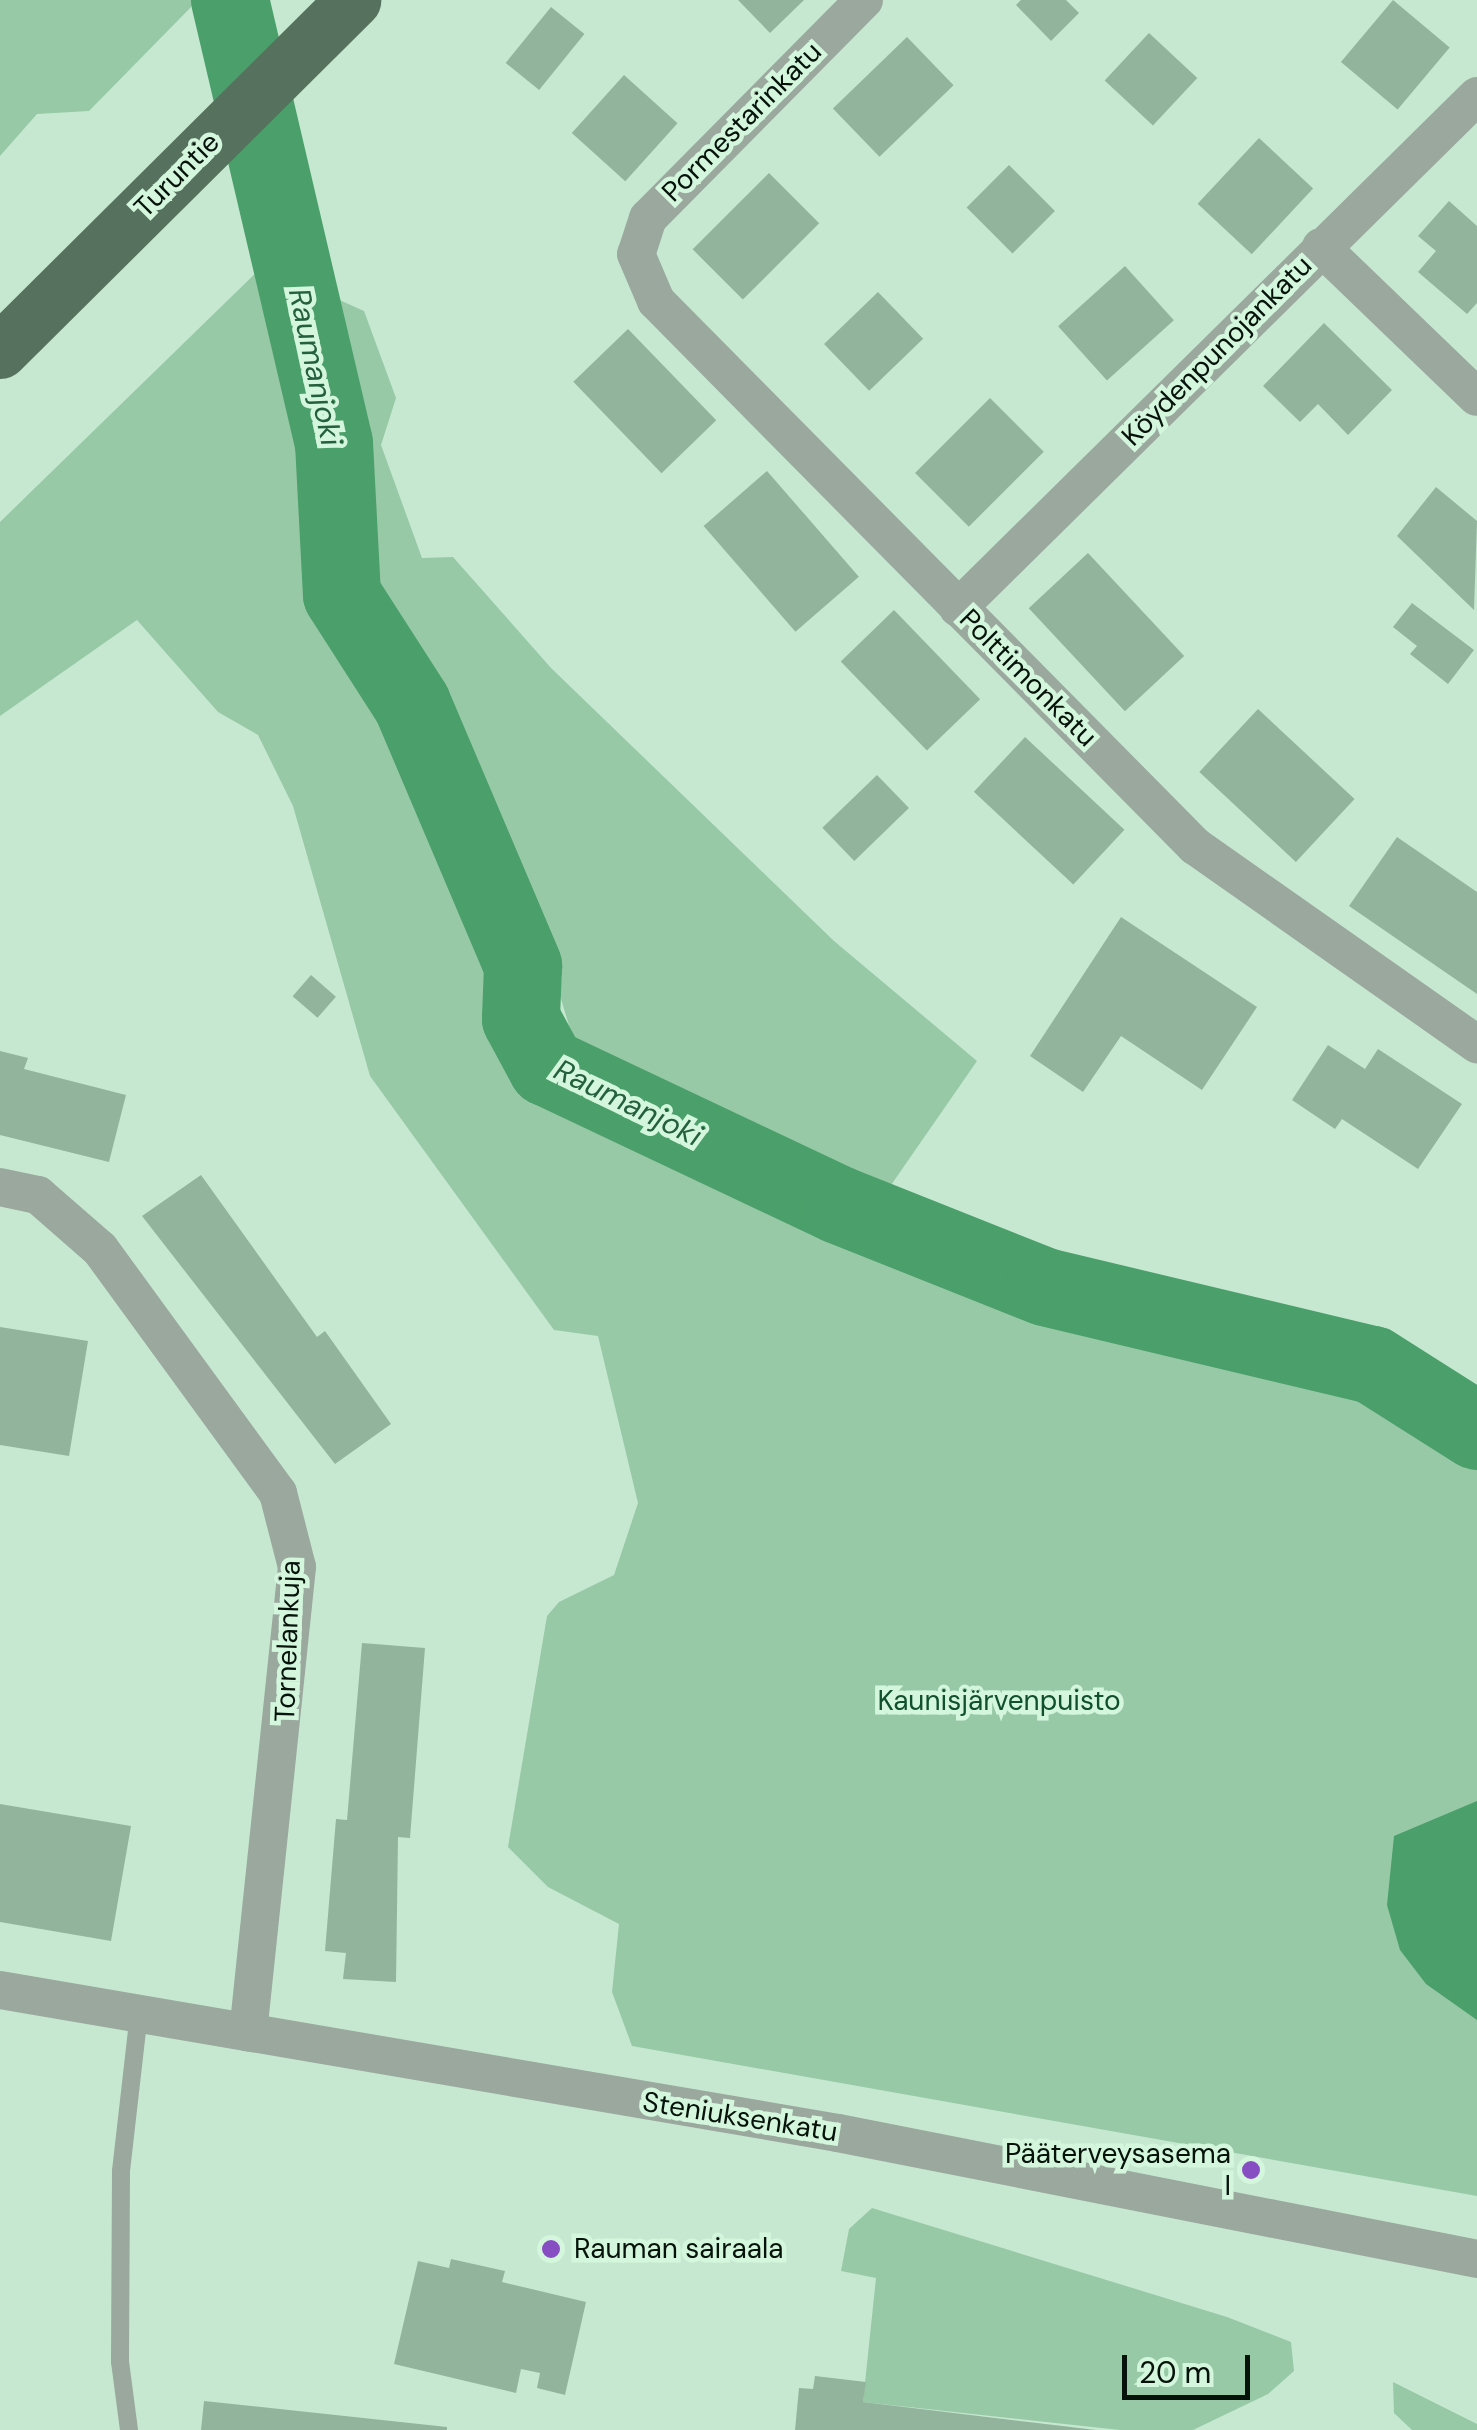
<!DOCTYPE html>
<html>
<head>
<meta charset="utf-8">
<style>
	body { margin:0 }
	#map { position:relative; width:1477px; height:2430px; overflow:hidden; background:#c6e8d0; font-family:"DM Sans",sans-serif }
	div>[style] { position:absolute }
	.green>* { inset:0; background:#97c9a6 }
	.water>* { inset:0; background:#4b9f6a }
	.river>* { height:78px; margin:-39px; padding:0 39px; transform-origin:39px; border-radius:39px; background:#4b9f6a }
	.building>* { inset:0; background:#93b49c; transform-origin:0 0 }
	.service>* { height:18px; margin:-9px; padding:0 9px; transform-origin:9px; border-radius:9px; background:#9aa89e }
	.minor>* { height:38px; margin:-19px; padding:0 19px; transform-origin:19px; border-radius:19px; background:#9aa89e }
	.trunk>* { height:55px; margin:-27.5px; padding:0 27.5px; transform-origin:27.5px; border-radius:27.5px; background:#56725e }
	.dots>* { width:28px; height:28px; translate:-50% -50%; box-sizing:border-box; border:5px solid #d3f6dd; border-radius:50% }
	span { translate:-50% -50%; white-space:nowrap; text-align:center; line-height:1.15; -webkit-text-stroke:9px #d3f6dd; paint-order:stroke }
	.street-label { font-size:28px; color:#06120a }
	.park-label { font-size:28px; color:#11502d }
	.poi-label { font-size:28px; color:#06120a }
	.right { translate:-100% -50%; text-align:right }
	.left { translate:0 -50%; text-align:left }
	.water-label { font-size:30px; color:#24603b; font-style:italic }
	.scale { position:absolute; left:1122px; top:2355px; width:128px; height:45px; box-sizing:border-box; border:5px solid #06120a; border-top:0; padding-left:12px; font-size:30px; line-height:35px; white-space:nowrap; color:#06120a; -webkit-text-stroke:8px #d3f6dd; paint-order:stroke }
</style>
</head>
<body>
<div id="map">
	<div class="green">
		<i style="clip-path:polygon(0 0,198px 0,89px 111px,37px 114px,0 156px)"></i>
		<i style="clip-path:polygon(264px 265px,328px 503px,324px 605px,403px 715px,451px 882px,500px 942px,490px 1021px,512px 1066px,620px 1127px,970px 1276px,1346px 1373px,1477px 1447px,1477px 2196px,632px 2046px,612px 1992px,619px 1924px,548px 1887px,508px 1847px,547px 1616px,559px 1602px,614px 1575px,638px 1503px,598px 1336px,554px 1330px,370px 1076px,293px 806px,258px 735px,218px 712px,137px 620px,0 716px,0 522px)"></i>
		<i style="clip-path:polygon(326px 294px,364px 311px,396px 398px,381px 445px,422px 558px,453px 557px,551px 668px,834px 941px,977px 1061px,880px 1201px,726px 1139px,580px 1062px,545px 946px,459px 746px,365px 581px,353px 432px)"></i>
		<i style="clip-path:polygon(872px 2208px,1227px 2317px,1291px 2342px,1294px 2371px,1268px 2394px,1193px 2430px,1120px 2430px,863px 2402px,876px 2278px,841px 2271px,849px 2229px)"></i>
		<i style="clip-path:polygon(1393px 2382px,1477px 2424px,1477px 2430px,1412px 2430px,1394px 2413px)"></i>
	</div>
	<div class="water">
		<i style="clip-path:polygon(1477px 1801px,1477px 2020px,1426px 1984px,1400px 1950px,1387px 1905px,1394px 1836px)"></i>
	</div>
	<div class="river">
		<i style="left:230px;top:0;width:455px;rotate:76.8deg"></i>
		<i style="left:334px;top:443px;width:152px;rotate:87deg"></i>
		<i style="left:342px;top:595px;width:130px;rotate:57.3deg"></i>
		<i style="left:412px;top:704px;width:285px;rotate:67deg"></i>
		<i style="left:523px;top:966px;width:53px;rotate:92.2deg"></i>
		<i style="left:521px;top:1019px;width:55px;rotate:61.6deg"></i>
		<i style="left:547px;top:1067px;width:323px;rotate:25.3deg"></i>
		<i style="left:839px;top:1205px;width:222px;rotate:21.7deg"></i>
		<i style="left:1045px;top:1287px;width:337px;rotate:13.4deg"></i>
		<i style="left:1373px;top:1365px;width:123px;rotate:32.4deg"></i>
	</div>
	<div class="building">
		<i style="clip-path:polygon(738px 0,804px 0,770px 33px)"></i>
		<i style="clip-path:polygon(1021px 0,1066px 0,1079px 13px,1051px 41px,1016px 5px)"></i>
		<i style="left:1393px;top:0;width:74px;height:81px;rotate:40deg"></i>
		<i style="left:551px;top:7px;width:43px;height:72px;rotate:39deg"></i>
		<i style="left:1149px;top:33px;width:66px;height:65px;rotate:43deg"></i>
		<i style="left:907px;top:37px;width:67px;height:103px;rotate:46deg"></i>
		<i style="left:624px;top:75px;width:72px;height:78px;rotate:42deg"></i>
		<i style="left:1259px;top:138px;width:74px;height:90px;rotate:43deg"></i>
		<i style="left:1009px;top:165px;width:65px;height:60px;rotate:45deg"></i>
		<i style="left:769px;top:173px;width:71px;height:108px;rotate:45deg"></i>
		<i style="clip-path:polygon(1449px 201px,1477px 226px,1477px 303px,1467px 314px,1418px 272px,1436px 251px,1418px 236px)"></i>
		<i style="left:1125px;top:266px;width:73px;height:90px;rotate:48deg"></i>
		<i style="left:878px;top:292px;width:65px;height:75px;rotate:46deg"></i>
		<i style="clip-path:polygon(1324px 323px,1392px 390px,1348px 435px,1318px 404px,1300px 422px,1263px 386px)"></i>
		<i style="left:628px;top:329px;width:127px;height:76px;rotate:46deg"></i>
		<i style="left:990px;top:398px;width:76px;height:106px;rotate:45deg"></i>
		<i style="left:767px;top:471px;width:140px;height:84px;rotate:49deg"></i>
		<i style="clip-path:polygon(1436px 487px,1477px 521px,1474px 610px,1397px 536px)"></i>
		<i style="left:1088px;top:553px;width:141px;height:81px;rotate:47deg"></i>
		<i style="clip-path:polygon(1412px 603px,1474px 650px,1448px 684px,1410px 654px,1417px 646px,1393px 627px)"></i>
		<i style="left:894px;top:610px;width:124px;height:74px;rotate:46deg"></i>
		<i style="left:1258px;top:709px;width:132px;height:86px;rotate:43deg"></i>
		<i style="left:1025px;top:737px;width:136px;height:75px;rotate:43deg"></i>
		<i style="left:877px;top:775px;width:46px;height:76px;rotate:46deg"></i>
		<i style="clip-path:polygon(1397px 837px,1477px 892px,1477px 994px,1349px 906px)"></i>
		<i style="clip-path:polygon(1121px 917px,1257px 1007px,1202px 1090px,1121px 1036px,1083px 1092px,1030px 1056px)"></i>
		<i style="left:311px;top:975px;width:33px;height:28px;rotate:41deg"></i>
		<i style="clip-path:polygon(1328px 1045px,1365px 1069px,1378px 1049px,1462px 1104px,1418px 1169px,1342px 1119px,1335px 1129px,1292px 1100px)"></i>
		<i style="clip-path:polygon(0 1051px,28px 1058px,24px 1069px,126px 1095px,109px 1162px,0 1135px)"></i>
		<i style="clip-path:polygon(201px 1175px,317px 1337px,325px 1331px,391px 1424px,335px 1464px,142px 1216px)"></i>
		<i style="clip-path:polygon(0 1327px,88px 1341px,69px 1456px,0 1445px)"></i>
		<i style="clip-path:polygon(362px 1643px,425px 1648px,410px 1838px,398px 1837px,396px 1982px,343px 1979px,346px 1953px,325px 1951px,336px 1819px,347px 1820px)"></i>
		<i style="clip-path:polygon(0 1804px,131px 1826px,111px 1941px,0 1922px)"></i>
		<i style="clip-path:polygon(451px 2259px,505px 2271px,502px 2282px,586px 2302px,565px 2395px,537px 2388px,540px 2373px,521px 2369px,516px 2393px,394px 2364px,418px 2261px,449px 2268px)"></i>
		<i style="clip-path:polygon(815px 2376px,866px 2382px,863px 2402px,1096px 2430px,795px 2430px,799px 2388px,813px 2389px)"></i>
		<i style="clip-path:polygon(204px 2401px,447px 2427px,447px 2430px,201px 2430px)"></i>
	</div>
	<div class="service">
		<i style="left:129px;top:2430px;width:69px;rotate:-97.5deg"></i>
		<i style="left:120px;top:2362px;width:191px;rotate:-89.7deg"></i>
		<i style="left:121px;top:2171px;width:158px;rotate:-83.5deg"></i>
	</div>
	<div class="minor">
		<i style="left:864px;top:0;width:307px;rotate:134.7deg"></i>
		<i style="left:648px;top:218px;width:38px;rotate:108deg"></i>
		<i style="left:636px;top:254px;width:51px;rotate:66.9deg"></i>
		<i style="left:656px;top:301px;width:767px;rotate:45.32deg"></i>
		<i style="left:1195px;top:846px;width:345px;rotate:35.1deg"></i>
		<i style="left:1321px;top:247px;width:216px;rotate:43.9deg"></i>
		<i style="left:958px;top:608px;width:729px;rotate:-44.61deg"></i>
		<i style="left:0;top:1187px;width:39px;rotate:12deg"></i>
		<i style="left:38px;top:1195px;width:82px;rotate:41.1deg"></i>
		<i style="left:100px;top:1249px;width:302px;rotate:53.9deg"></i>
		<i style="left:278px;top:1493px;width:76px;rotate:75.6deg"></i>
		<i style="left:297px;top:1567px;width:468px;rotate:96deg"></i>
		<i style="left:0;top:1990px;width:850px;rotate:9.68deg"></i>
		<i style="left:838px;top:2133px;width:651px;rotate:11.15deg"></i>
	</div>
	<div class="trunk">
		<i style="left:0;top:351px;width:498px;rotate:-44.8deg"></i>
	</div>
	<div class="dots">
		<i style="left:1251px;top:2170px;background:#874dc3"></i>
		<i style="left:551px;top:2249px;background:#874dc3"></i>
	</div>
	<div class="street-label">
		<span style="left:742px;top:122px;rotate:-45deg">Pormestarinkatu</span>
		<span style="left:177px;top:175px;rotate:-45deg">Turuntie</span>
		<span style="left:1217px;top:351px;rotate:-45deg">Köydenpunojankatu</span>
		<span style="left:1028px;top:678px;rotate:45deg">Polttimonkatu</span>
		<span style="left:288px;top:1641px;rotate:-88deg">Tornelankuja</span>
		<span style="left:740px;top:2117px;rotate:9deg">Steniuksenkatu</span>
	</div>
	<div class="park-label">
		<span style="left:999px;top:1701px">Kaunisjärvenpuisto</span>
	</div>
	<div class="poi-label">
		<span class="right" style="left:1231px;top:2170px">Pääterveysasema<br>I</span>
		<span class="left" style="left:574px;top:2249px">Rauman sairaala</span>
	</div>
	<div class="water-label">
		<span style="left:315px;top:367px;rotate:78deg">Raumanjoki</span>
		<span style="left:628px;top:1103px;rotate:26deg">Raumanjoki</span>
	</div>
	<div class="scale">20 m</div>
</div>
</body>
</html>
